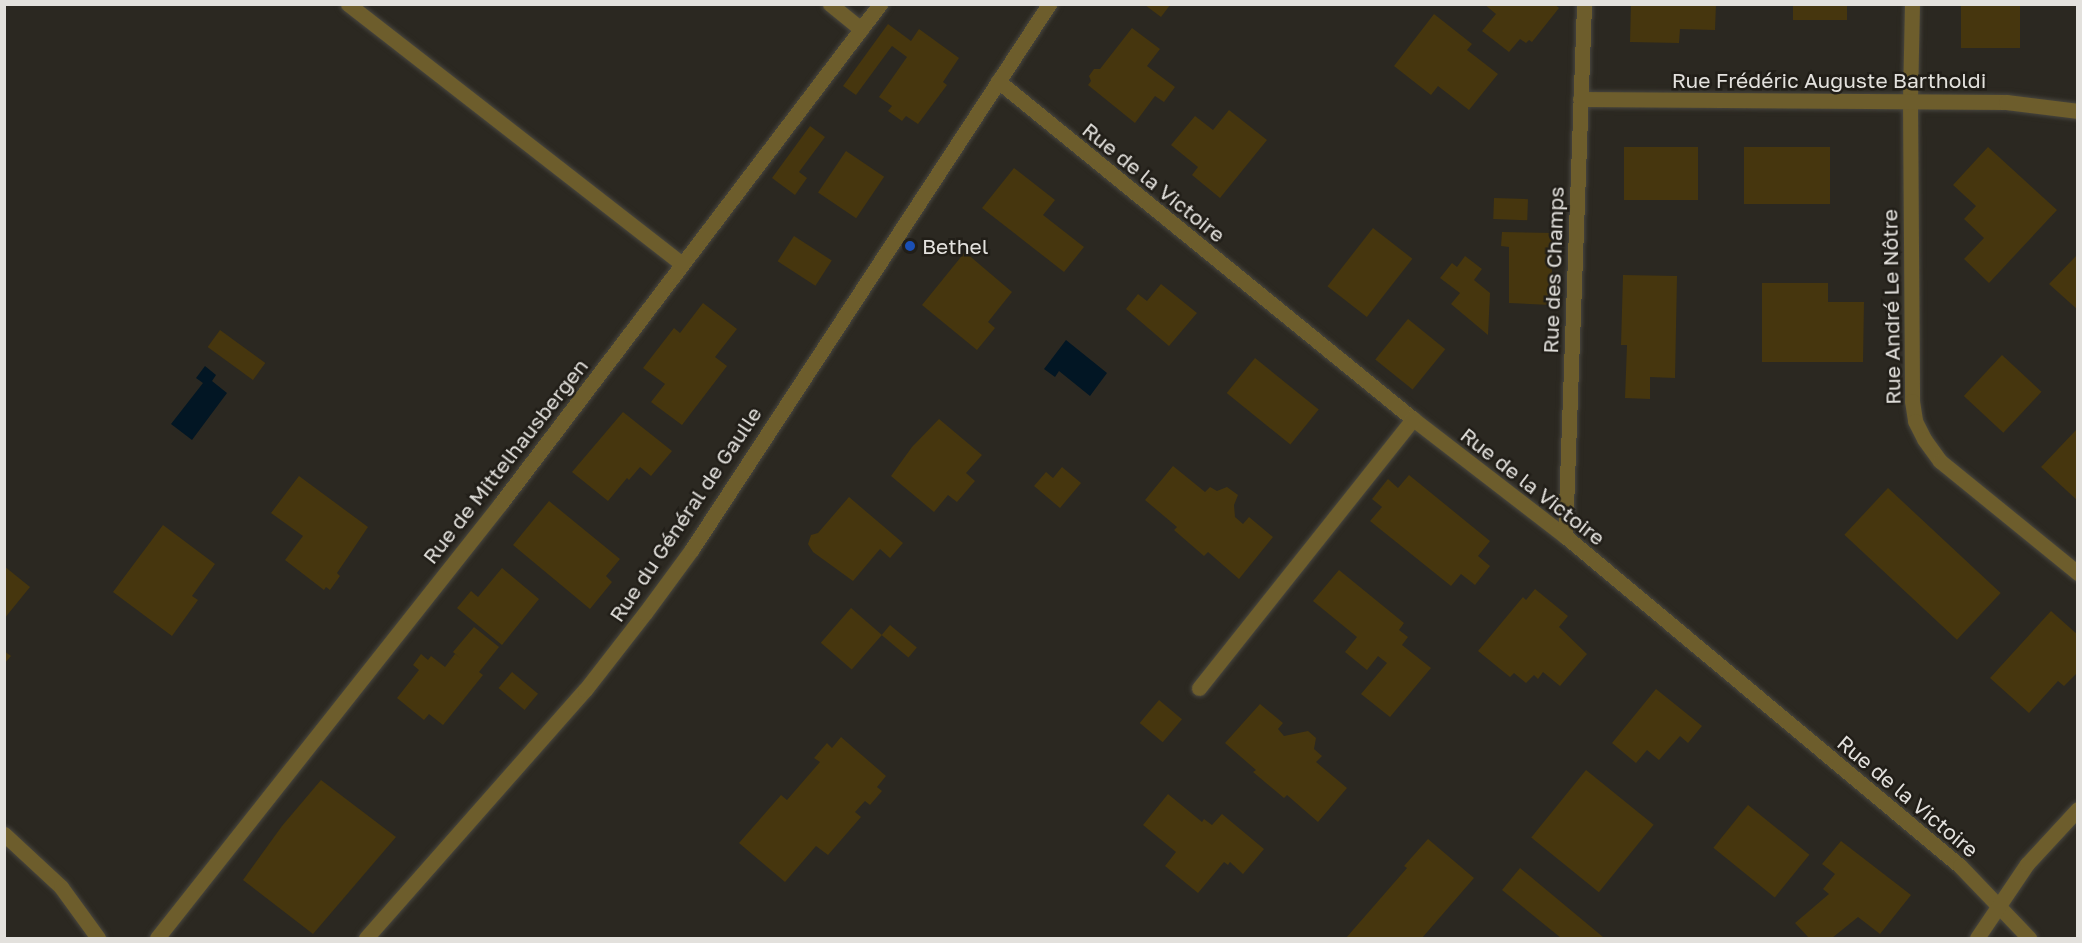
<!DOCTYPE html>
<html>
<head>
<meta charset="utf-8">
<style>
	body { margin:0 }
	#map { position:relative; width:2082px; height:943px; overflow:hidden; background:#2b2821; font-family:"Golos Text",sans-serif }
	div>[style] { position:absolute }
	.water>* { inset:0; background:#021624 }
	.building>* { inset:0; background:#46360e; transform-origin:0 0 }
	.roads { filter:drop-shadow(0 0 2px #48463f) drop-shadow(0 0 2px #48463f) }
	.minor>* { height:15px; margin:-7.5px; padding:0 7.5px; transform-origin:7.5px; border-radius:7.5px; background:#6d5d2c }
	.dots>* { width:16px; height:16px; translate:-50% -50%; box-sizing:border-box; border:3px solid #211e18; border-radius:50% }
	span { translate:-50% -50%; white-space:nowrap; text-align:center; line-height:1.15; -webkit-text-stroke:5px #211e18; paint-order:stroke }
	.street-label { font-size:21px; color:#e3e1dd }
	.poi-label { font-size:21px; color:#e3e1dd }
	.left { translate:0 -50%; text-align:left }
	.frame { position:absolute; inset:0; border:6px solid #e3e1dd; pointer-events:none }
</style>
</head>
<body>
<div id="map">
	<div class="water">
		<i style="clip-path:polygon(1066px 340px,1107px 373px,1090px 396px,1059px 371px,1055px 377px,1044px 369px)"></i>
		<i style="clip-path:polygon(205px 366px,216px 375px,212px 381px,227px 393px,192px 440px,171px 424px,203px 383px,196px 378px)"></i>
	</div>
	<div class="building">
		<i style="clip-path:polygon(1484px 4px,1554px 4px,1559px 8px,1532px 42px,1529px 40px,1526px 43px,1520px 39px,1509px 52px,1482px 31px,1496px 14px)"></i>
		<i style="clip-path:polygon(1631px 4px,1716px 4px,1715px 30px,1680px 29px,1679px 43px,1630px 42px)"></i>
		<i style="left:1793px;top:4px;width:54px;height:16px"></i>
		<i style="left:1961px;top:4px;width:59px;height:44px"></i>
		<i style="clip-path:polygon(1145px 5px,1170px 5px,1161px 17px)"></i>
		<i style="clip-path:polygon(1434px 14px,1472px 44px,1467px 50px,1498px 74px,1469px 110px,1438px 86px,1431px 95px,1394px 66px)"></i>
		<i style="clip-path:polygon(888px 24px,911px 41px,919px 29px,959px 58px,943px 82px,947px 85px,918px 124px,906px 116px,902px 121px,888px 111px,892px 106px,879px 97px,907px 57px,892px 46px,856px 95px,843px 86px)"></i>
		<i style="clip-path:polygon(1132px 28px,1160px 49px,1147px 66px,1175px 87px,1164px 102px,1155px 96px,1135px 123px,1088px 85px,1091px 81px,1089px 76px,1094px 69px,1100px 69px)"></i>
		<i style="clip-path:polygon(1229px 110px,1267px 140px,1220px 198px,1192px 175px,1198px 167px,1171px 145px,1195px 116px,1213px 130px)"></i>
		<i style="clip-path:polygon(810px 126px,825px 137px,799px 172px,807px 178px,795px 195px,772px 178px)"></i>
		<i style="left:1624px;top:147px;width:74px;height:53px"></i>
		<i style="left:1744px;top:147px;width:86px;height:57px"></i>
		<i style="clip-path:polygon(1988px 147px,2057px 210px,1989px 283px,1964px 259px,1984px 238px,1964px 219px,1976px 206px,1953px 185px)"></i>
		<i style="left:846px;top:151px;width:46px;height:50px;rotate:34deg"></i>
		<i style="clip-path:polygon(1014px 168px,1055px 200px,1043px 215px,1084px 247px,1064px 272px,982px 208px)"></i>
		<i style="left:1494px;top:198px;width:34px;height:21px;rotate:2deg"></i>
		<i style="left:1373px;top:228px;width:50px;height:74px;rotate:38deg"></i>
		<i style="clip-path:polygon(1502px 232px,1553px 233px,1551px 305px,1509px 303px,1509px 247px,1501px 246px)"></i>
		<i style="left:794px;top:236px;width:45px;height:30px;rotate:33deg"></i>
		<i style="clip-path:polygon(965px 252px,1012px 292px,988px 322px,995px 328px,977px 350px,922px 305px)"></i>
		<i style="clip-path:polygon(2078px 254px,2078px 310px,2049px 284px)"></i>
		<i style="clip-path:polygon(1465px 256px,1482px 269px,1474px 280px,1490px 293px,1488px 335px,1451px 304px,1460px 293px,1440px 278px,1452px 263px,1457px 267px)"></i>
		<i style="clip-path:polygon(1623px 275px,1677px 276px,1675px 378px,1650px 377px,1650px 399px,1625px 398px,1627px 345px,1621px 345px)"></i>
		<i style="clip-path:polygon(1762px 283px,1828px 283px,1828px 302px,1864px 302px,1863px 362px,1762px 362px)"></i>
		<i style="clip-path:polygon(1161px 284px,1197px 313px,1169px 346px,1126px 309px,1138px 294px,1147px 301px)"></i>
		<i style="clip-path:polygon(703px 303px,737px 329px,715px 357px,727px 366px,682px 425px,651px 402px,665px 384px,643px 368px,674px 328px,680px 333px)"></i>
		<i style="left:1408px;top:319px;width:48px;height:52px;rotate:39deg"></i>
		<i style="left:220px;top:330px;width:56px;height:21px;rotate:36deg"></i>
		<i style="left:2002px;top:355px;width:54px;height:56px;rotate:43deg"></i>
		<i style="left:1255px;top:358px;width:82px;height:45px;rotate:39deg"></i>
		<i style="clip-path:polygon(623px 412px,672px 451px,651px 476px,640px 467px,629px 480px,627px 478px,608px 501px,572px 472px)"></i>
		<i style="clip-path:polygon(939px 419px,982px 455px,966px 473px,975px 481px,957px 502px,948px 495px,934px 512px,891px 476px,912px 447px)"></i>
		<i style="clip-path:polygon(2078px 428px,2078px 501px,2041px 467px)"></i>
		<i style="clip-path:polygon(1173px 466px,1205px 492px,1210px 487px,1217px 491px,1227px 487px,1238px 495px,1234px 505px,1235px 517px,1243px 524px,1249px 517px,1273px 537px,1239px 579px,1208px 552px,1204px 556px,1174px 530px,1177px 527px,1145px 500px)"></i>
		<i style="clip-path:polygon(1062px 467px,1081px 483px,1060px 508px,1034px 486px,1046px 472px,1053px 478px)"></i>
		<i style="clip-path:polygon(1409px 475px,1490px 541px,1478px 556px,1490px 566px,1475px 585px,1461px 574px,1451px 586px,1370px 521px,1382px 507px,1372px 499px,1388px 479px,1398px 488px)"></i>
		<i style="clip-path:polygon(299px 476px,368px 527px,337px 573px,340px 576px,330px 590px,326px 587px,324px 590px,285px 560px,303px 536px,271px 513px)"></i>
		<i style="left:1888px;top:488px;width:154px;height:64px;rotate:43deg"></i>
		<i style="clip-path:polygon(849px 497px,903px 543px,890px 558px,880px 549px,853px 581px,813px 552px,808px 544px,811px 535px,818px 533px)"></i>
		<i style="clip-path:polygon(549px 501px,620px 559px,606px 576px,612px 582px,590px 609px,513px 545px)"></i>
		<i style="clip-path:polygon(163px 525px,215px 564px,192px 596px,198px 600px,172px 636px,113px 592px)"></i>
		<i style="clip-path:polygon(4px 566px,30px 587px,4px 619px)"></i>
		<i style="clip-path:polygon(502px 568px,539px 599px,502px 645px,457px 608px,471px 591px,478px 597px)"></i>
		<i style="clip-path:polygon(1339px 570px,1404px 623px,1399px 630px,1408px 637px,1402px 645px,1431px 668px,1390px 717px,1361px 694px,1387px 663px,1378px 656px,1367px 670px,1345px 652px,1357px 637px,1313px 601px)"></i>
		<i style="clip-path:polygon(1535px 589px,1568px 616px,1559px 627px,1587px 654px,1560px 686px,1543px 672px,1538px 679px,1534px 675px,1526px 683px,1514px 673px,1510px 677px,1478px 651px,1523px 597px,1526px 600px)"></i>
		<i style="left:851px;top:608px;width:41px;height:46px;rotate:41deg"></i>
		<i style="clip-path:polygon(2051px 611px,2078px 635px,2078px 672px,2064px 686px,2058px 681px,2029px 713px,1990px 678px)"></i>
		<i style="left:890px;top:625px;width:35px;height:13px;rotate:40deg"></i>
		<i style="clip-path:polygon(474px 627px,499px 647px,479px 672px,483px 675px,443px 725px,429px 714px,424px 720px,397px 698px,419px 670px,413px 665px,421px 654px,428px 660px,431px 656px,445px 667px,455px 654px,461px 659px,453px 652px)"></i>
		<i style="clip-path:polygon(4px 651px,11px 656px,4px 664px)"></i>
		<i style="left:512px;top:672px;width:34px;height:21px;rotate:40deg"></i>
		<i style="clip-path:polygon(1656px 689px,1702px 726px,1688px 743px,1680px 736px,1659px 760px,1647px 750px,1636px 763px,1612px 743px)"></i>
		<i style="left:1159px;top:700px;width:30px;height:30px;rotate:40deg"></i>
		<i style="clip-path:polygon(1260px 704px,1283px 723px,1278px 729px,1284px 736px,1308px 731px,1316px 738px,1314px 749px,1322px 756px,1316px 762px,1347px 788px,1318px 822px,1287px 795px,1284px 798px,1253px 772px,1256px 770px,1225px 743px)"></i>
		<i style="clip-path:polygon(841px 737px,886px 776px,877px 787px,882px 791px,870px 805px,865px 801px,855px 812px,861px 817px,828px 855px,816px 846px,785px 882px,739px 843px,781px 795px,787px 800px,820px 762px,814px 758px,827px 743px,832px 748px)"></i>
		<i style="left:1586px;top:770px;width:87px;height:87px;rotate:39deg"></i>
		<i style="clip-path:polygon(321px 780px,396px 837px,313px 934px,243px 880px,282px 826px)"></i>
		<i style="clip-path:polygon(1168px 794px,1202px 822px,1204px 819px,1212px 825px,1222px 814px,1264px 849px,1243px 874px,1230px 862px,1228px 865px,1224px 862px,1198px 893px,1165px 866px,1176px 852px,1143px 825px)"></i>
		<i style="left:1748px;top:805px;width:79px;height:55px;rotate:39deg"></i>
		<i style="clip-path:polygon(1428px 839px,1474px 878px,1422px 938px,1346px 938px,1407px 868px,1404px 866px)"></i>
		<i style="clip-path:polygon(1841px 841px,1911px 895px,1880px 934px,1858px 917px,1832px 938px,1809px 938px,1795px 923px,1829px 894px,1823px 889px,1835px 874px,1822px 864px)"></i>
		<i style="clip-path:polygon(1520px 868px,1603px 937px,1601px 938px,1561px 938px,1502px 890px)"></i>
	</div>
	<div class="roads">
		<div class="minor">
			<i style="left:348px;top:4px;width:423px;rotate:37.9deg"></i>
			<i style="left:830px;top:4px;width:40px;rotate:39deg"></i>
			<i style="left:1912px;top:4px;width:96px;rotate:91.2deg"></i>
			<i style="left:1910px;top:100px;width:301px;rotate:89.6deg"></i>
			<i style="left:1912px;top:401px;width:20px;rotate:81deg"></i>
			<i style="left:1915px;top:421px;width:20px;rotate:63deg"></i>
			<i style="left:1924px;top:439px;width:27px;rotate:54deg"></i>
			<i style="left:1940px;top:461px;width:178px;rotate:39.1deg"></i>
			<i style="left:998px;top:81px;width:535px;rotate:39.16deg"></i>
			<i style="left:1413px;top:419px;width:192px;rotate:37.6deg"></i>
			<i style="left:1565px;top:536px;width:515px;rotate:39.88deg"></i>
			<i style="left:1960px;top:866px;width:100px;rotate:46.2deg"></i>
			<i style="left:1580px;top:99px;width:426px;rotate:0.4deg"></i>
			<i style="left:2006px;top:102px;width:73px;rotate:7.1deg"></i>
			<i style="left:1565px;top:536px;width:532px;rotate:-87.95deg"></i>
			<i style="left:1199px;top:688px;width:344px;rotate:-51.5deg"></i>
			<i style="left:4px;top:834px;width:78px;rotate:42.9deg"></i>
			<i style="left:61px;top:887px;width:63px;rotate:54deg"></i>
			<i style="left:157px;top:938px;width:555px;rotate:-51.66deg"></i>
			<i style="left:501px;top:503px;width:627px;rotate:-52.78deg"></i>
			<i style="left:366px;top:938px;width:331px;rotate:-48.6deg"></i>
			<i style="left:585px;top:690px;width:98px;rotate:-52.1deg"></i>
			<i style="left:645px;top:613px;width:79px;rotate:-53.7deg"></i>
			<i style="left:692px;top:549px;width:652px;rotate:-56.77deg"></i>
			<i style="left:1977px;top:938px;width:89px;rotate:-56deg"></i>
			<i style="left:2027px;top:864px;width:75px;rotate:-47.2deg"></i>
		</div>
	</div>
	<div class="dots">
		<i style="left:910px;top:246px;background:#1a4fb4"></i>
	</div>
	<div class="street-label">
		<span style="left:1829px;top:80px">Rue Frédéric Auguste Bartholdi</span>
		<span style="left:1154px;top:182px;rotate:39deg">Rue de la Victoire</span>
		<span style="left:1553px;top:270px;rotate:-88deg">Rue des Champs</span>
		<span style="left:1891px;top:307px;rotate:-91deg">Rue André Le Nôtre</span>
		<span style="left:505px;top:461px;rotate:-52deg">Rue de Mittelhausbergen</span>
		<span style="left:1533px;top:486px;rotate:38deg">Rue de la Victoire</span>
		<span style="left:685px;top:514px;rotate:-56deg">Rue du Général de Gaulle</span>
		<span style="left:1908px;top:796px;rotate:40deg">Rue de la Victoire</span>
	</div>
	<div class="poi-label">
		<span class="left" style="left:922px;top:246px">Bethel</span>
	</div>
	<div class="frame"></div>
</div>
</body>
</html>
